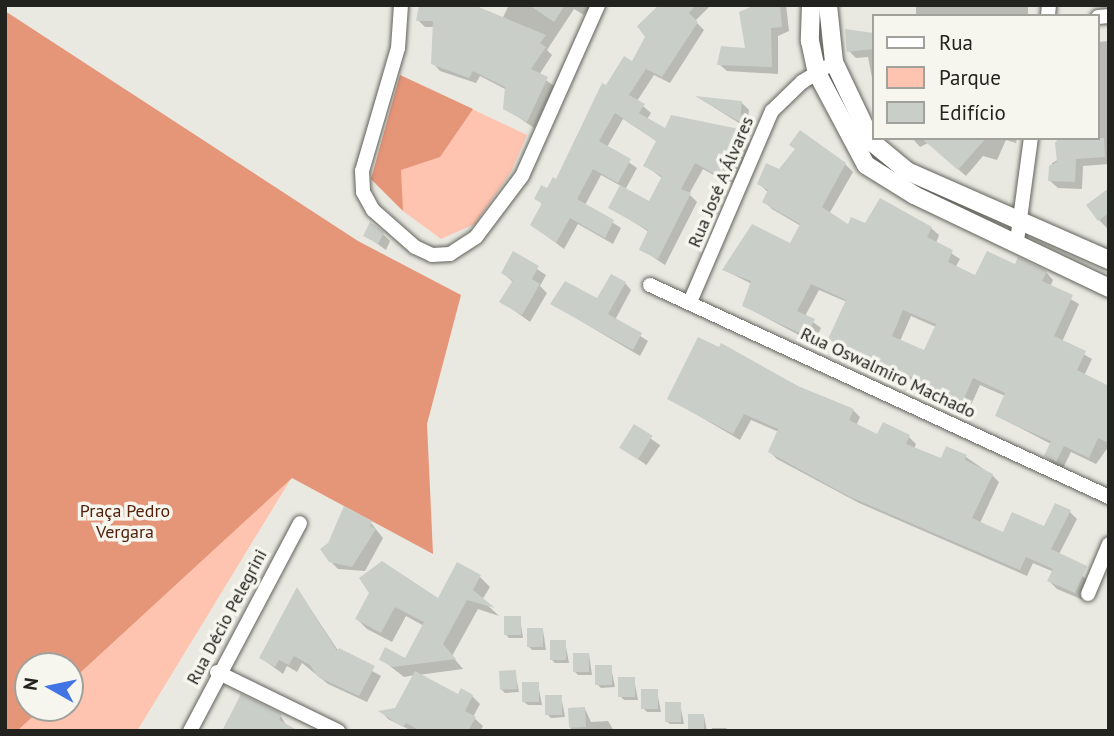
<!DOCTYPE html>
<html>
<head>
<meta charset="utf-8">
<style>
	body { margin:0 }
	#map { position:relative; width:1114px; height:736px; overflow:hidden; background:#e9e9e2; font-family:"PT Sans",sans-serif }
	div>[style] { position:absolute }
	.green>* { inset:0; background:#fec4af }
	.forest>* { inset:0; background:#e59578 }
	.shadow>* { inset:0; background:#0003; transform-origin:0 0 }
	.building>* { inset:0; background:#cacec8; transform-origin:0 0 }
	.roads { filter:drop-shadow(0 0 2px #61615b) drop-shadow(0 0 2px #61615b) }
	.minor>* { height:14px; margin:-7px; padding:0 7px; transform-origin:7px; border-radius:7px; background:#fff }
	.tertiary>* { height:18px; margin:-9px; padding:0 9px; transform-origin:9px; border-radius:9px; background:#fff }
	span { translate:-50% -50%; white-space:nowrap; text-align:center; line-height:1.15; -webkit-text-stroke:7px #f6f6ef; paint-order:stroke }
	.street-label { font-size:18px; color:#22221f }
	.park-label { font-size:18px; color:#52200c }
	.frame { position:absolute; inset:0; border:7px solid #22221f; pointer-events:none }
	.legend { position:absolute; left:872px; top:14px; width:228px; height:126px; box-sizing:border-box; background:#f6f6ef; border:2px solid #a1a19c; margin:0; padding:9px 12px; list-style:none; font-size:21px; color:#22221f }
	.legend li { display:flex; align-items:center; gap:14px; height:35px }
	.legend b { width:35px; border:2px solid #a1a19c }
	.north { position:absolute; left:14px; top:652px; width:70px; height:70px; box-sizing:border-box; background:#f6f6ef; border:2px solid #a1a19c; border-radius:50%; rotate:279deg; font-size:19px; font-weight:700; line-height:28px; text-align:center; color:#22221f }
	.north::after { content:''; display:block; margin:auto; width:24px; height:32px; background:#4274e5; clip-path:polygon(50% 0,100% 100%,50% 72%,0 100%) }
</style>
</head>
<body>
<div id="map">
	<div class="green">
		<i style="clip-path:polygon(400px 75px,527px 135px,511px 172px,475px 224px,441px 239px,403px 211px,371px 179px)"></i>
		<i style="clip-path:polygon(evenodd,5px 321px,292px 477px,137px 731px,5px 731px,5px 321px,28px 666px,70px 666px,70px 708px,28px 708px,28px 666px)"></i>
	</div>
	<div class="forest">
		<i style="clip-path:polygon(5px 11px,358px 241px,461px 295px,427px 424px,433px 554px,292px 478px,70px 682px,70px 666px,28px 666px,28px 708px,42px 708px,17px 731px,5px 731px)"></i>
		<i style="clip-path:polygon(400px 75px,473px 109px,440px 157px,401px 170px,403px 211px,371px 179px)"></i>
	</div>
	<div class="shadow">
		<i style="clip-path:polygon(509px 5px,591px 5px,584px 15px,574px 9px,547px 50px,552px 55px,539px 75px,554px 86px,534px 128px,505px 108px,507px 90px,480px 76px,476px 83px,440px 71px,433px 63px,435px 27px,425px 27px,418px 20px,502px 19px)"></i>
		<i style="clip-path:polygon(evenodd,662px 5px,709px 7px,695px 21px,704px 30px,670px 83px,654px 75px,637px 101px,651px 113px,647px 119px,665px 130px,738px 131px,753px 147px,731px 185px,703px 169px,689px 194px,697px 202px,665px 265px,641px 249px,649px 232px,610px 207px,621px 186px,601px 175px,585px 205px,621px 228px,613px 244px,578px 224px,564px 249px,532px 225px,543px 205px,536px 198px,557px 182px,607px 88px,632px 63px,662px 5px,623px 119px,658px 142px,645px 165px,662px 178px,650px 203px,625px 190px,637px 168px,607px 147px,623px 119px)"></i>
		<i style="clip-path:polygon(756px 5px,786px 5px,789px 31px,778px 36px,778px 74px,727px 71px,719px 64px,747px 50px)"></i>
		<i style="left:916px;top:5px;width:112px;height:11px"></i>
		<i style="clip-path:polygon(847px 31px,874px 35px,874px 88px,868px 57px,856px 58px,849px 51px)"></i>
		<i style="clip-path:polygon(1109px 41px,1109px 164px,1083px 166px,1082px 189px,1058px 188px,1050px 181px,1052px 163px,1098px 138px,1098px 42px)"></i>
		<i style="clip-path:polygon(699px 98px,741px 102px,749px 110px,747px 128px)"></i>
		<i style="clip-path:polygon(912px 138px,1017px 138px,1016px 143px,1006px 140px,997px 160px,983px 156px,966px 176px,928px 143px,920px 147px)"></i>
		<i style="clip-path:polygon(evenodd,845px 164px,853px 172px,829px 214px,849px 226px,931px 228px,939px 235px,936px 243px,960px 259px,955px 268px,976px 278px,1016px 267px,1046px 272px,1053px 280px,1050px 287px,1079px 304px,1062px 342px,1092px 359px,1084px 376px,1109px 388px,1109px 446px,1096px 464px,1071px 452px,1063px 468px,1053px 463px,1046px 456px,1051px 444px,997px 416px,1005px 396px,980px 385px,970px 407px,838px 346px,830px 339px,847px 302px,819px 290px,805px 316px,821px 328px,814px 343px,744px 306px,752px 284px,724px 270px,791px 245px,801px 226px,772px 209px,765px 202px,769px 193px,759px 184px,779px 172px,845px 164px,911px 316px,936px 327px,925px 352px,900px 341px,911px 316px)"></i>
		<i style="clip-path:polygon(1109px 190px,1109px 226px,1107px 228px,1099px 220px)"></i>
		<i style="clip-path:polygon(383px 234px,390px 241px,386px 250px,365px 235px)"></i>
		<i style="clip-path:polygon(514px 254px,546px 275px,540px 286px,547px 293px,530px 322px,501px 301px,513px 282px,503px 273px)"></i>
		<i style="clip-path:polygon(625px 283px,631px 290px,615px 320px,648px 341px,640px 356px,552px 304px,598px 300px)"></i>
		<i style="clip-path:polygon(798px 388px,853px 410px,860px 417px,856px 426px,878px 437px,909px 437px,916px 444px,914px 449px,942px 460px,966px 457px,992px 475px,999px 482px,980px 523px,1004px 534px,1044px 529px,1070px 512px,1077px 519px,1058px 556px,1091px 583px,1083px 600px,1057px 589px,1049px 581px,1054px 572px,1033px 563px,1027px 576px,859px 503px,777px 459px,770px 452px,779px 432px,751px 420px,740px 440px,670px 399px)"></i>
		<i style="left:634px;top:427px;width:32px;height:24px;rotate:35deg"></i>
		<i style="clip-path:polygon(371px 523px,383px 538px,365px 571px,338px 569px,330px 561px)"></i>
		<i style="clip-path:polygon(480px 577px,490px 587px,482px 600px,499px 616px,478px 609px,452px 656px,463px 669px,418px 675px,458px 696px,472px 696px,480px 704px,473px 717px,483px 726px,480px 731px,412px 731px,388px 719px,382px 712px,396px 710px,415px 675px,404px 677px,381px 659px,406px 661px,424px 626px,406px 616px,392px 642px,367px 629px,357px 619px,371px 593px,439px 600px)"></i>
		<i style="clip-path:polygon(298px 590px,339px 652px,381px 676px,367px 702px,328px 684px,302px 663px,297px 672px,287px 666px,283px 674px,261px 658px)"></i>
		<i style="clip-path:polygon(520px 618px,523px 638px,509px 638px,506px 635px)"></i>
		<i style="clip-path:polygon(543px 630px,546px 650px,532px 650px,529px 647px)"></i>
		<i style="clip-path:polygon(565px 642px,569px 663px,555px 663px,551px 659px)"></i>
		<i style="clip-path:polygon(589px 654px,592px 675px,578px 675px,575px 672px)"></i>
		<i style="clip-path:polygon(611px 667px,615px 687px,601px 688px,597px 684px)"></i>
		<i style="clip-path:polygon(515px 672px,519px 692px,505px 693px,501px 689px)"></i>
		<i style="clip-path:polygon(634px 679px,638px 700px,624px 700px,620px 696px)"></i>
		<i style="clip-path:polygon(538px 684px,542px 705px,528px 705px,524px 702px)"></i>
		<i style="clip-path:polygon(657px 691px,661px 712px,647px 712px,643px 708px)"></i>
		<i style="clip-path:polygon(561px 696px,565px 717px,551px 718px,547px 714px)"></i>
		<i style="clip-path:polygon(680px 704px,684px 724px,670px 724px,666px 721px)"></i>
		<i style="clip-path:polygon(570px 709px,585px 709px,591px 722px,608px 721px,614px 731px,571px 731px)"></i>
		<i style="clip-path:polygon(281px 716px,287px 727px,224px 731px)"></i>
		<i style="clip-path:polygon(704px 716px,707px 731px,689px 731px)"></i>
		<i style="clip-path:polygon(712px 728px,726px 728px,729px 731px,712px 731px)"></i>
	</div>
	<div class="building">
		<i style="clip-path:polygon(419px 5px,474px 5px,546px 35px,540px 43px,546px 47px,531px 69px,548px 77px,527px 122px,503px 109px,505px 87px,473px 71px,469px 78px,431px 64px,433px 21px,416px 21px)"></i>
		<i style="clip-path:polygon(529px 5px,565px 5px,554px 22px)"></i>
		<i style="clip-path:polygon(659px 5px,696px 5px,689px 13px,698px 22px,662px 77px,646px 69px,629px 95px,645px 104px,639px 113px,665px 128px,671px 115px,739px 129px,739px 136px,746px 138px,742px 157px,737px 156px,723px 179px,695px 163px,681px 189px,691px 193px,658px 259px,639px 250px,648px 230px,608px 208px,620px 185px,649px 201px,662px 176px,643px 166px,656px 141px,615px 113px,599px 141px,631px 159px,618px 183px,593px 169px,577px 199px,614px 220px,605px 238px,570px 218px,556px 243px,530px 225px,542px 203px,534px 199px,541px 185px,547px 188px,553px 177px,556px 179px,602px 83px,606px 85px,624px 56px,632px 61px,645px 37px,637px 26px)"></i>
		<i style="clip-path:polygon(755px 5px,780px 5px,782px 27px,771px 28px,772px 67px,717px 65px,721px 46px,745px 48px,739px 12px)"></i>
		<i style="clip-path:polygon(845px 29px,874px 33px,874px 49px,847px 52px)"></i>
		<i style="clip-path:polygon(695px 96px,742px 101px,740px 122px)"></i>
		<i style="clip-path:polygon(evenodd,800px 130px,846px 163px,822px 207px,848px 224px,851px 217px,865px 223px,880px 198px,932px 227px,927px 237px,953px 250px,948px 262px,975px 275px,987px 251px,1015px 264px,1018px 257px,1047px 271px,1042px 281px,1073px 295px,1054px 336px,1086px 351px,1077px 370px,1109px 386px,1109px 443px,1098px 438px,1089px 458px,1064px 446px,1056px 462px,1044px 456px,1051px 441px,995px 416px,1005px 393px,973px 378px,963px 401px,828px 339px,846px 300px,811px 284px,797px 311px,815px 319px,806px 336px,742px 306px,751px 281px,722px 270px,752px 224px,790px 243px,800px 224px,762px 202px,768px 190px,757px 184px,766px 163px,779px 169px,795px 149px,789px 145px,800px 130px,903px 310px,936px 324px,924px 350px,892px 336px,903px 310px)"></i>
		<i style="clip-path:polygon(921px 138px,986px 138px,958px 170px)"></i>
		<i style="clip-path:polygon(1059px 138px,1104px 138px,1105px 157px,1076px 159px,1075px 182px,1048px 181px,1049px 166px,1057px 162px,1055px 143px)"></i>
		<i style="clip-path:polygon(1109px 188px,1109px 213px,1098px 221px,1086px 205px)"></i>
		<i style="clip-path:polygon(370px 222px,384px 232px,378px 244px,363px 236px)"></i>
		<i style="clip-path:polygon(513px 251px,539px 266px,532px 279px,540px 284px,522px 315px,499px 302px,513px 280px,501px 273px)"></i>
		<i style="clip-path:polygon(611px 274px,626px 282px,608px 314px,642px 333px,633px 350px,550px 304px,565px 281px,597px 298px)"></i>
		<i style="clip-path:polygon(698px 337px,719px 347px,721px 343px,798px 386px,854px 409px,849px 420px,877px 434px,883px 422px,910px 435px,906px 444px,941px 458px,946px 446px,967px 455px,965px 460px,993px 474px,972px 518px,1003px 532px,1012px 512px,1044px 526px,1055px 503px,1071px 510px,1051px 549px,1087px 566px,1075px 593px,1047px 581px,1053px 569px,1026px 557px,1020px 570px,850px 497px,768px 452px,778px 429px,744px 414px,733px 434px,667px 399px)"></i>
		<i style="left:634px;top:424px;width:22px;height:28px;rotate:32deg"></i>
		<i style="clip-path:polygon(344px 506px,372px 521px,370px 526px,376px 529px,352px 567px,329px 562px,320px 549px,328px 543px)"></i>
		<i style="clip-path:polygon(382px 561px,438px 598px,457px 562px,481px 575px,473px 590px,495px 608px,467px 600px,443px 644px,456px 659px,393px 667px,379px 660px,385px 647px,405px 658px,424px 622px,395px 607px,381px 633px,355px 619px,369px 593px,359px 578px)"></i>
		<i style="clip-path:polygon(297px 587px,337px 651px,339px 648px,375px 666px,359px 696px,318px 677px,310px 665px,294px 656px,289px 665px,279px 660px,275px 667px,259px 658px)"></i>
		<i style="left:504px;top:616px;width:17px;height:19px"></i>
		<i style="left:527px;top:628px;width:16px;height:19px"></i>
		<i style="left:550px;top:640px;width:16px;height:20px"></i>
		<i style="left:573px;top:653px;width:16px;height:19px"></i>
		<i style="left:595px;top:665px;width:17px;height:20px"></i>
		<i style="left:516px;top:670px;width:19px;height:17px;rotate:87deg"></i>
		<i style="clip-path:polygon(415px 671px,458px 694px,461px 688px,473px 695px,465px 711px,476px 717px,468px 731px,421px 731px,406px 723px,403px 727px,378px 711px,395px 708px)"></i>
		<i style="left:618px;top:677px;width:17px;height:20px"></i>
		<i style="left:539px;top:682px;width:20px;height:17px;rotate:90deg"></i>
		<i style="left:641px;top:689px;width:17px;height:20px"></i>
		<i style="clip-path:polygon(241px 694px,282px 714px,279px 720px,299px 731px,222px 731px)"></i>
		<i style="left:545px;top:695px;width:17px;height:20px"></i>
		<i style="left:665px;top:702px;width:16px;height:20px"></i>
		<i style="left:585px;top:707px;width:20px;height:17px;rotate:87deg"></i>
		<i style="left:688px;top:714px;width:16px;height:17px"></i>
	</div>
	<div class="roads">
		<div class="minor">
			<i style="left:401px;top:5px;width:43px;rotate:94deg"></i>
			<i style="left:398px;top:48px;width:128px;rotate:106.3deg"></i>
			<i style="left:362px;top:171px;width:21px;rotate:87deg"></i>
			<i style="left:363px;top:192px;width:21px;rotate:61deg"></i>
			<i style="left:373px;top:210px;width:56px;rotate:41.4deg"></i>
			<i style="left:415px;top:247px;width:19px;rotate:25deg"></i>
			<i style="left:432px;top:255px;width:18px;rotate:-3deg"></i>
			<i style="left:450px;top:254px;width:31px;rotate:-33deg"></i>
			<i style="left:476px;top:237px;width:76px;rotate:-53deg"></i>
			<i style="left:522px;top:176px;width:187px;rotate:-66deg"></i>
			<i style="left:1048px;top:16px;width:11px;rotate:-85deg"></i>
			<i style="left:1098px;top:17px;width:11px;rotate:-5deg"></i>
			<i style="left:1017px;top:241px;width:104px;rotate:-82.3deg"></i>
			<i style="left:650px;top:285px;width:506px;rotate:24.79deg"></i>
			<i style="left:690px;top:302px;width:208px;rotate:-66.8deg"></i>
			<i style="left:772px;top:111px;width:42px;rotate:-44deg"></i>
			<i style="left:802px;top:82px;width:28px;rotate:-32deg"></i>
			<i style="left:1088px;top:594px;width:54px;rotate:-67.2deg"></i>
			<i style="left:217px;top:672px;width:135px;rotate:26deg"></i>
			<i style="left:190px;top:731px;width:235px;rotate:-62.1deg"></i>
		</div>
		<div class="tertiary">
			<i style="left:811px;top:5px;width:36px;rotate:92deg"></i>
			<i style="left:810px;top:41px;width:33px;rotate:78deg"></i>
			<i style="left:817px;top:73px;width:104px;rotate:62deg"></i>
			<i style="left:866px;top:165px;width:57px;rotate:32deg"></i>
			<i style="left:914px;top:195px;width:216px;rotate:25.5deg"></i>
			<i style="left:828px;top:5px;width:57px;rotate:84deg"></i>
			<i style="left:834px;top:62px;width:89px;rotate:64.6deg"></i>
			<i style="left:872px;top:142px;width:45px;rotate:39.6deg"></i>
			<i style="left:907px;top:171px;width:221px;rotate:23.8deg"></i>
		</div>
	</div>
	<div class="street-label">
		<span style="left:721px;top:182px;rotate:-67deg">Rua José A Álvares</span>
		<span style="left:888px;top:373px;rotate:25deg">Rua Oswalmiro Machado</span>
		<span style="left:227px;top:617px;rotate:-62deg">Rua Décio Pelegrini</span>
	</div>
	<div class="park-label">
		<span style="left:125px;top:522px">Praça Pedro<br>Vergara</span>
	</div>
	<div class="frame"></div>
	<ul class="legend">
	<li><b style="height:9px;background:#fff"></b>Rua</li>
	<li><b style="height:19px;background:#fec4af"></b>Parque</li>
	<li><b style="height:19px;background:#cacec8"></b>Edifício</li>
	</ul>
	<div class="north">N</div>
</div>
</body>
</html>
